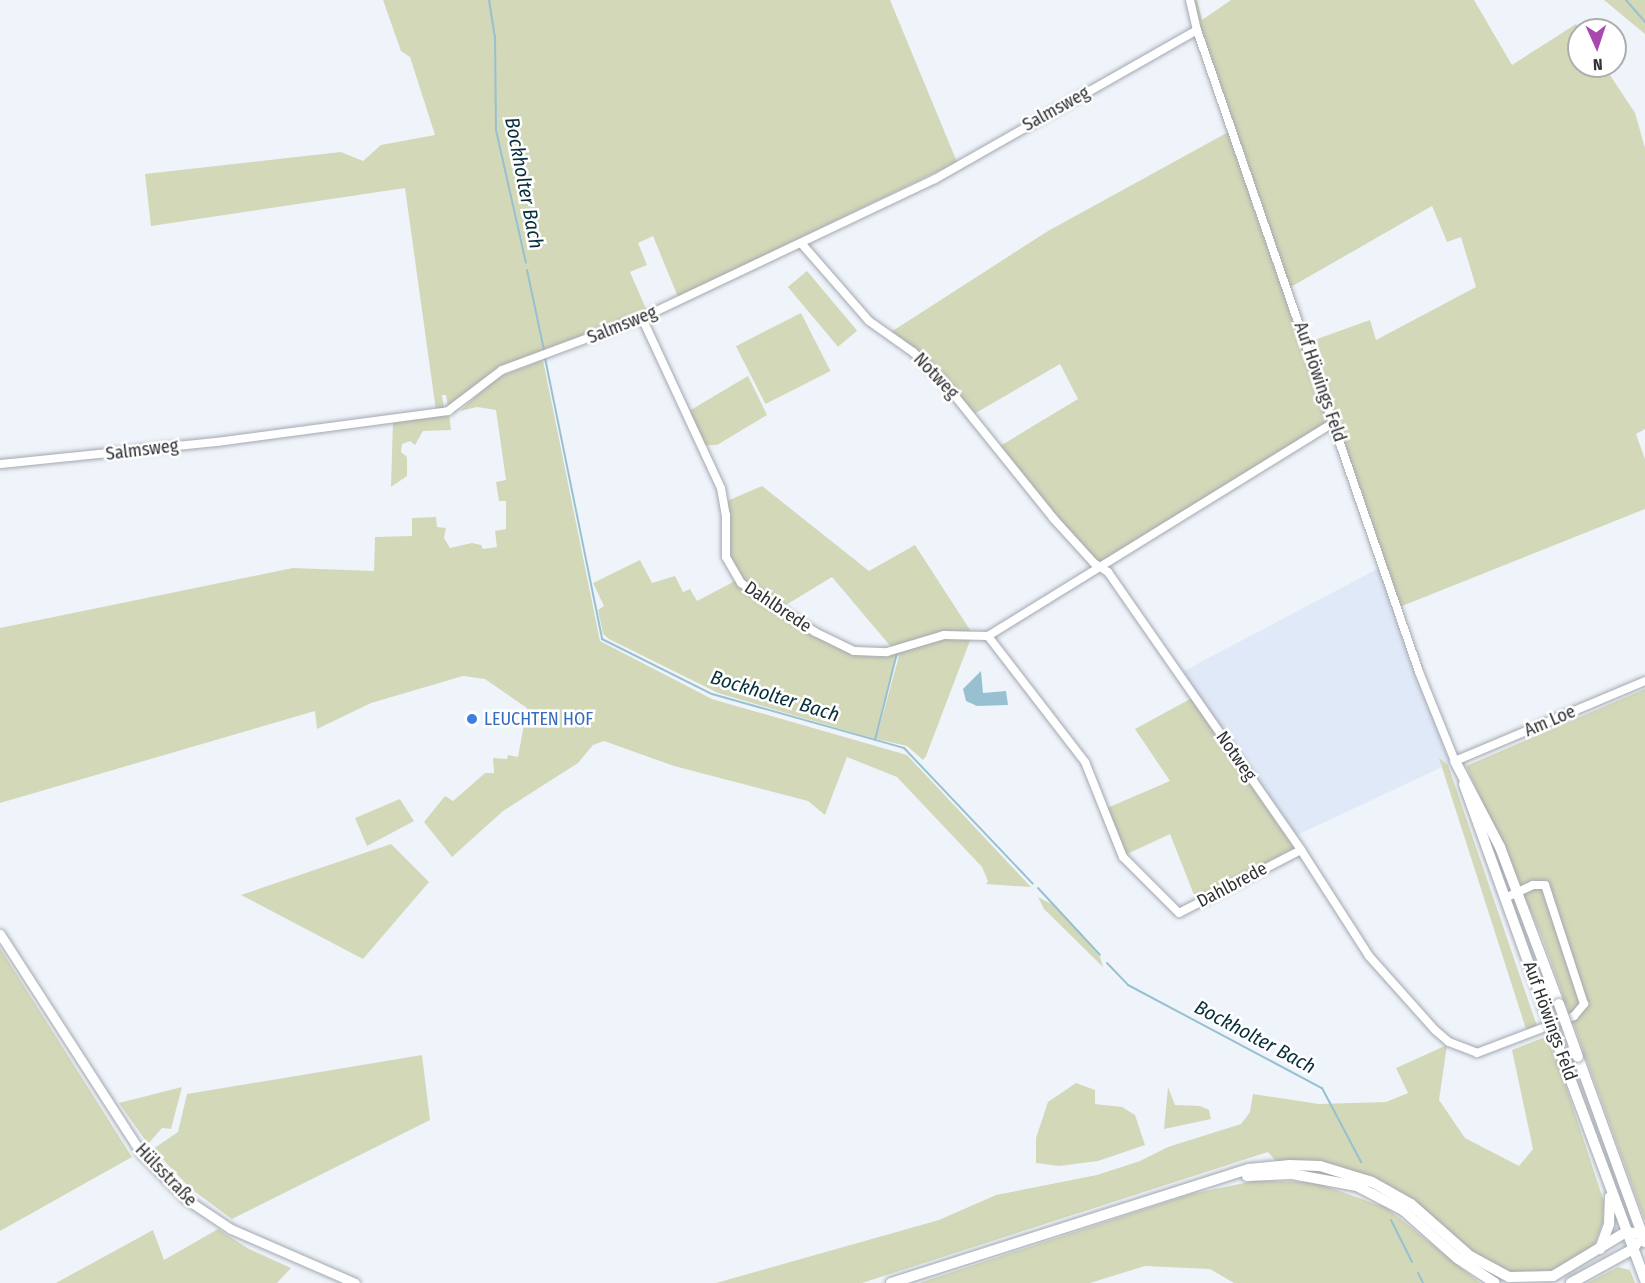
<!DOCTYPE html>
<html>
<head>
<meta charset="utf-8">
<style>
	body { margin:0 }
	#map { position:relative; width:1645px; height:1283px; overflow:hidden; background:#eff4fb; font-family:"Fira Sans Condensed",sans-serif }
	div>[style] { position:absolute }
	.built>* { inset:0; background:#e0e9f7 }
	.green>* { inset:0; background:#d3d8b9; transform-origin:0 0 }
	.water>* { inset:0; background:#97c1d1 }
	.stream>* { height:2px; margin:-1px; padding:0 1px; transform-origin:1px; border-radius:1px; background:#97c1d1 }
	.roads { filter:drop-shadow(0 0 2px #a3a8af) drop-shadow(0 0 2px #a3a8af) }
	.minor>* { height:8px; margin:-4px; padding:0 4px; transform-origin:4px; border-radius:4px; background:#fff }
	.tertiary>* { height:9px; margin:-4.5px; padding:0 4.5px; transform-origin:4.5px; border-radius:4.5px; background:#fff }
	.secondary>* { height:10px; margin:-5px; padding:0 5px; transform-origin:5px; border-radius:5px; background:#fff }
	.bridges { filter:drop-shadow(0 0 2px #a3a8af) drop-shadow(0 0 2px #a3a8af) }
	.secondary-bridge>* { height:10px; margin:-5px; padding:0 5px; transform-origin:5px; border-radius:5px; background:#fff }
	.dots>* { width:16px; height:16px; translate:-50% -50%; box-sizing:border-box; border:3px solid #fff; border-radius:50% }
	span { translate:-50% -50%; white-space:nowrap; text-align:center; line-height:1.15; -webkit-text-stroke:5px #fff; paint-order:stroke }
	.street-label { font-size:18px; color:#303234 }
	.shop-label { font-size:18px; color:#366cbe }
	.left { translate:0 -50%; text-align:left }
	.water-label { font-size:20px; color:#072f3b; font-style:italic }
	.north { position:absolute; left:1567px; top:18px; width:60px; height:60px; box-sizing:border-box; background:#fff; border:2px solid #acadae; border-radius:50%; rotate:177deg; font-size:16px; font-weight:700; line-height:24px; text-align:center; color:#303234 }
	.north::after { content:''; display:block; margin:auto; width:21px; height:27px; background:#aa48af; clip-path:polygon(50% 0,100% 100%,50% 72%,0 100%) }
</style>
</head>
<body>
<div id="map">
	<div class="built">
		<i style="clip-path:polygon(1383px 566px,1455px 761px,1295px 836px,1182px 672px)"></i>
	</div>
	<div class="green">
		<i style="clip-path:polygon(383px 0,890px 0,957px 162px,678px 297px,653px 236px,638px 243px,647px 265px,630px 272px,647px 311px,498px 367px,448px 407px,446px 395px,442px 395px,444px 409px,436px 411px,405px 188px,151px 226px,145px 174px,341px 152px,363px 161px,381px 145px,435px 135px,410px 57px,401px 51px)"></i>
		<i style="clip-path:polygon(evenodd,1188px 0,1197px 0,1202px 20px,1231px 0,1474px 0,1512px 65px,1576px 24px,1580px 30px,1579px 66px,1604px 66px,1635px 113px,1645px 148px,1645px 429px,1636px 434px,1645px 459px,1645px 509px,1397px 608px,1333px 423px,1101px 564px,1094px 561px,1000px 446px,1078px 399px,1060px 364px,974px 414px,916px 351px,891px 332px,1048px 231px,1232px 130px,1226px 129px,1188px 0,1432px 206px,1447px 242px,1461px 237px,1476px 287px,1376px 340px,1370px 320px,1306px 343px,1289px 288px,1432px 206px)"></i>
		<i style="clip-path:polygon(1604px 0,1645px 0,1645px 34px)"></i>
		<i style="left:807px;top:271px;width:78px;height:25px;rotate:50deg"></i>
		<i style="left:801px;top:313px;width:65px;height:73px;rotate:63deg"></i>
		<i style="clip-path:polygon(543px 360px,600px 641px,712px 699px,907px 755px,1031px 887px,986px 884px,988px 881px,982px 867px,897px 777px,847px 757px,825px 815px,808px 801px,674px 766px,604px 741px,593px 745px,578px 763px,503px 811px,452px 857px,424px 822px,445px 796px,453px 801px,485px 773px,494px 773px,493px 758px,507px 759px,508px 755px,518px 757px,527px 708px,485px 679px,463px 676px,371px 703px,317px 729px,315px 711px,0 803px,0 628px,293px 568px,374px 571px,375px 537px,412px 536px,412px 518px,436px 517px,437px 527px,446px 528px,444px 538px,450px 548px,472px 543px,481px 545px,483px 549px,497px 547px,495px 531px,506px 529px,506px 501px,499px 501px,496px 482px,506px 480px,496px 410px,477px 407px,460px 411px,496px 378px)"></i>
		<i style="clip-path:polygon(748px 376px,767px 415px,717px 445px,705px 445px,689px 411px)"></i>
		<i style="clip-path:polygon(449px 414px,451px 430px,423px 431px,415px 445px,410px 441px,402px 444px,401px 452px,407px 457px,407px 476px,391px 487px,393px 421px)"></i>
		<i style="clip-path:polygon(762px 486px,869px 571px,915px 545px,972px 633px,892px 648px,832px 577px,781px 608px,747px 586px,731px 564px,727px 501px)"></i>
		<i style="clip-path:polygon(640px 560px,652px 583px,675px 576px,683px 592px,690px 589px,697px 601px,735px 581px,845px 651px,876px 657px,940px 639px,971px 638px,926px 756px,923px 760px,907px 746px,876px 739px,899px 656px,897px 653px,875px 739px,718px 693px,609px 639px,603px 634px,598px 610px,604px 606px,593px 583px)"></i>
		<i style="clip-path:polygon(1645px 689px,1645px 1221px,1542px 937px,1466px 766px)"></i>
		<i style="clip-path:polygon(1192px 698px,1294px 848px,1196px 900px,1170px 834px,1125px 855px,1107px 808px,1170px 781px,1135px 729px)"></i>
		<i style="clip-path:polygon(1439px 758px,1448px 765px,1538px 1029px,1526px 1029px)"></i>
		<i style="clip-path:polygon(400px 799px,414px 821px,367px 846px,355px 818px)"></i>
		<i style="clip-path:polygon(391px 844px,429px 882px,363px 959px,241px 895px)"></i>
		<i style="clip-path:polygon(1038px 897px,1057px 907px,1100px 957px,1103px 967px,1044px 909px)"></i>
		<i style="clip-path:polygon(0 948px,132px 1157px,0 1231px)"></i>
		<i style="clip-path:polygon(1545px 1037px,1560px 1068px,1604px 1202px,1603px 1222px,1595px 1244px,1575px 1262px,1549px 1274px,1520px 1276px,1486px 1265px,1370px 1177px,1276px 1161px,1268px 1152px,862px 1283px,716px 1283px,939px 1220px,996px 1195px,1097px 1175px,1140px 1161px,1168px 1147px,1241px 1124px,1250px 1112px,1253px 1094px,1319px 1104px,1386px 1102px,1408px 1093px,1396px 1068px,1447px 1045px,1439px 1100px,1465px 1138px,1519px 1166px,1533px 1149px,1512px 1050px)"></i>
		<i style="clip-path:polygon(422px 1055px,430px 1120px,232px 1219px,190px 1188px,153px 1149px,178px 1132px,187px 1094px)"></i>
		<i style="clip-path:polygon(1076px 1083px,1095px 1090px,1095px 1104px,1122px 1107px,1135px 1115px,1145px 1145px,1098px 1161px,1059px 1166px,1036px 1163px,1036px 1138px,1048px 1102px)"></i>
		<i style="clip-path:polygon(182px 1087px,171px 1129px,162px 1128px,148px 1144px,119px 1103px)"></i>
		<i style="clip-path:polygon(1168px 1087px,1175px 1105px,1200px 1106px,1209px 1110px,1211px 1119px,1164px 1129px)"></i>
		<i style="clip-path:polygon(1254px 1181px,1314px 1182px,1387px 1208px,1480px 1283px,1234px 1283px,1210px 1269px,1145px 1266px,1090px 1283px,919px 1283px,1191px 1194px)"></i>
		<i style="clip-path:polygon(218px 1229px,249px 1249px,291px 1268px,277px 1283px,56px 1283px,153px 1230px,164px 1260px)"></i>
		<i style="clip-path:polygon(1618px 1267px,1630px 1270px,1635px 1283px,1587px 1283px)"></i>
	</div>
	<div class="water">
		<i style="clip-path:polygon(981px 671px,983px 693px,1006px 691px,1008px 705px,977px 706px,966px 701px,963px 689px)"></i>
	</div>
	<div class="stream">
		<i style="left:489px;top:0;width:36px;rotate:81deg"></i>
		<i style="left:495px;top:36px;width:94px;rotate:89.4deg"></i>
		<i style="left:496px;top:130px;width:136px;rotate:77.3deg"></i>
		<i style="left:1626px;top:0;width:29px;rotate:49deg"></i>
		<i style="left:527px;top:270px;width:82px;rotate:78deg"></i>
		<i style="left:545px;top:358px;width:287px;rotate:78.5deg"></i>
		<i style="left:602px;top:639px;width:123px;rotate:26.6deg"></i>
		<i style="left:712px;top:694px;width:199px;rotate:15.7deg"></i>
		<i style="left:904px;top:748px;width:187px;rotate:46.5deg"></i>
		<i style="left:875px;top:740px;width:90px;rotate:-75.8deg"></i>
		<i style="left:1038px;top:888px;width:91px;rotate:47.2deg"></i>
		<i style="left:1107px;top:963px;width:30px;rotate:46deg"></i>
		<i style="left:1128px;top:985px;width:220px;rotate:28deg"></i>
		<i style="left:1322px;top:1088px;width:84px;rotate:62.2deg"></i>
		<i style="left:1391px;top:1220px;width:47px;rotate:63.4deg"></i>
		<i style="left:1418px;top:1273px;width:11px;rotate:63deg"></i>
	</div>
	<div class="roads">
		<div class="minor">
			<i style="left:1190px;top:0;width:31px;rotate:77deg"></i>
			<i style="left:1197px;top:30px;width:679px;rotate:70.92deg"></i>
			<i style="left:1419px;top:672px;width:96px;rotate:68deg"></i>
			<i style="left:1455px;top:761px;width:206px;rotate:-22.8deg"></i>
			<i style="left:801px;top:243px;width:103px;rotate:48.9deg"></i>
			<i style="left:869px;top:321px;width:54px;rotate:35.2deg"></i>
			<i style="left:913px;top:352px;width:42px;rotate:44deg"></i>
			<i style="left:943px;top:381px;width:176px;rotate:51.2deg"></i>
			<i style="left:1053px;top:518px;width:61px;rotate:47.7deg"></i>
			<i style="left:1094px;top:563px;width:17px;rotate:33deg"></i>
			<i style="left:1108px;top:572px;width:338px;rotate:55.2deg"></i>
			<i style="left:1301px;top:850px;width:126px;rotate:57.3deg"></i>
			<i style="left:1369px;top:956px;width:99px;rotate:48.3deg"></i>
			<i style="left:1435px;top:1030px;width:18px;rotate:41deg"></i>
			<i style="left:1449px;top:1042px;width:30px;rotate:21deg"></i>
			<i style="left:1477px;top:1053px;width:104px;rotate:-20.9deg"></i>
			<i style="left:1574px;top:1016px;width:16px;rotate:-50deg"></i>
			<i style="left:1584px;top:1004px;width:125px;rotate:-108.1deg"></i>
			<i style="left:1545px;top:885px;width:12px;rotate:180deg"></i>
			<i style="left:1533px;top:885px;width:31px;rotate:155deg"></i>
			<i style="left:642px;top:318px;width:187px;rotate:65.1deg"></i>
			<i style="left:721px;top:488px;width:27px;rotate:80deg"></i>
			<i style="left:726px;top:515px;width:42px;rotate:90deg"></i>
			<i style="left:726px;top:557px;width:30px;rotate:60deg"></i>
			<i style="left:741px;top:583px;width:89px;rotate:33.5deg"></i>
			<i style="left:815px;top:632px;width:43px;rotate:26deg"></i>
			<i style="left:854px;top:651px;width:33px;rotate:2deg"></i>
			<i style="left:887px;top:652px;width:59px;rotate:-16.6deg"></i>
			<i style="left:944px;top:635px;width:44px;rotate:1.3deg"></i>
			<i style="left:0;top:464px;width:218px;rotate:-5.8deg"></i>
			<i style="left:217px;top:442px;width:233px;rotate:-7.6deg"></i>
			<i style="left:448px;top:411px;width:68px;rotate:-37.2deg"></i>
			<i style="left:502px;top:370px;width:149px;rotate:-20.4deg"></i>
			<i style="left:642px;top:318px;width:324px;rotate:-25.4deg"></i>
			<i style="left:935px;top:179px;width:301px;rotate:-29.6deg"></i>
			<i style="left:1301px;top:850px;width:137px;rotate:152.7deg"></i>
			<i style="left:1179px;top:913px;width:79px;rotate:-135deg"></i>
			<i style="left:1123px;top:857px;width:102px;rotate:-111.8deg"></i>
			<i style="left:1085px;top:762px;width:159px;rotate:-127.6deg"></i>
			<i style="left:988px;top:636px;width:405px;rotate:-31.7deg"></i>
		</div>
		<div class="tertiary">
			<i style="left:0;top:934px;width:262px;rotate:57.2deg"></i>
			<i style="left:142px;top:1154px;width:63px;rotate:45.6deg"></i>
			<i style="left:186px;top:1199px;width:54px;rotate:33.7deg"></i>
			<i style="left:231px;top:1229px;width:135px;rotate:23.5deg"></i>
		</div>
		<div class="secondary">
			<i style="left:1455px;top:761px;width:97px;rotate:62.4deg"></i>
			<i style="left:1500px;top:847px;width:168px;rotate:69.4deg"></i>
			<i style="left:1464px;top:784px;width:239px;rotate:70.2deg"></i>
			<i style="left:1578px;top:1057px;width:197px;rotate:70.1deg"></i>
			<i style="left:1564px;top:1062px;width:233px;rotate:69.6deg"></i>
			<i style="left:1247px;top:1176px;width:45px;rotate:-2.5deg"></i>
			<i style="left:1292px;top:1174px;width:66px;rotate:10.5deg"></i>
			<i style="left:1357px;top:1186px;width:52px;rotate:27.6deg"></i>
			<i style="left:1403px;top:1210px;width:72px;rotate:41.6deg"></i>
			<i style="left:1457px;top:1258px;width:45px;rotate:33.3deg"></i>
			<i style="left:1600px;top:1249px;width:27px;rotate:-70deg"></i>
			<i style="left:1609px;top:1224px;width:27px;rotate:-88deg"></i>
			<i style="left:891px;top:1283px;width:376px;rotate:-17.7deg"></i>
			<i style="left:1249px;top:1169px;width:41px;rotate:-5.6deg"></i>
			<i style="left:1290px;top:1165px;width:30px;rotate:2deg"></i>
			<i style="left:1320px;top:1166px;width:54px;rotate:17.1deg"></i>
			<i style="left:1372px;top:1182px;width:45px;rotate:29.4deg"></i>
			<i style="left:1411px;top:1204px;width:79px;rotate:41.4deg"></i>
			<i style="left:1470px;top:1256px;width:44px;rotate:28.3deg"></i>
			<i style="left:1509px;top:1277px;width:44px;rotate:-1.3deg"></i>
			<i style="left:1553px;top:1276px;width:85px;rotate:-31.1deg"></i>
			<i style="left:1626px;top:1232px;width:16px;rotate:7deg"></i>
			<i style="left:1571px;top:1283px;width:71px;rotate:-28.7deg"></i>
			<i style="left:1633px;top:1249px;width:7px;rotate:-56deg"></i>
		</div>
	</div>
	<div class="bridges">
		<div class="secondary-bridge">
			<i style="left:1559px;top:1004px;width:56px;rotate:70.3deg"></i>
			<i style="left:1545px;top:1009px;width:56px;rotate:70.3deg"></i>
		</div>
	</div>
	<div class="dots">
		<i style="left:472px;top:719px;background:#3f7fe0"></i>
	</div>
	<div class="street-label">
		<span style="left:1056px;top:109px;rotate:-29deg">Salmsweg</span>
		<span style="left:622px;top:325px;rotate:-22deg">Salmsweg</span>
		<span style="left:936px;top:376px;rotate:46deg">Notweg</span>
		<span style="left:1320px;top:382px;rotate:71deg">Auf Höwings Feld</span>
		<span style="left:142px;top:450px;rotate:-7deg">Salmsweg</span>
		<span style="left:778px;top:607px;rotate:34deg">Dahlbrede</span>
		<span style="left:1550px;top:721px;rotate:-23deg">Am Loe</span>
		<span style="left:1236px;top:756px;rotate:55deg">Notweg</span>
		<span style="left:1232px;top:885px;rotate:-28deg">Dahlbrede</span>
		<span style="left:1550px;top:1021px;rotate:70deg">Auf Höwings Feld</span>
		<span style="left:166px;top:1175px;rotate:46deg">Hülsstraße</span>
	</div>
	<div class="shop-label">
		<span class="left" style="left:484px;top:719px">LEUCHTEN HOF</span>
	</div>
	<div class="water-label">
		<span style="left:524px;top:183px;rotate:79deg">Bockholter Bach</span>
		<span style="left:775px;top:696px;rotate:17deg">Bockholter Bach</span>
		<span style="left:1255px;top:1037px;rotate:28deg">Bockholter Bach</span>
	</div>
	<div class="north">N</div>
</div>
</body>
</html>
